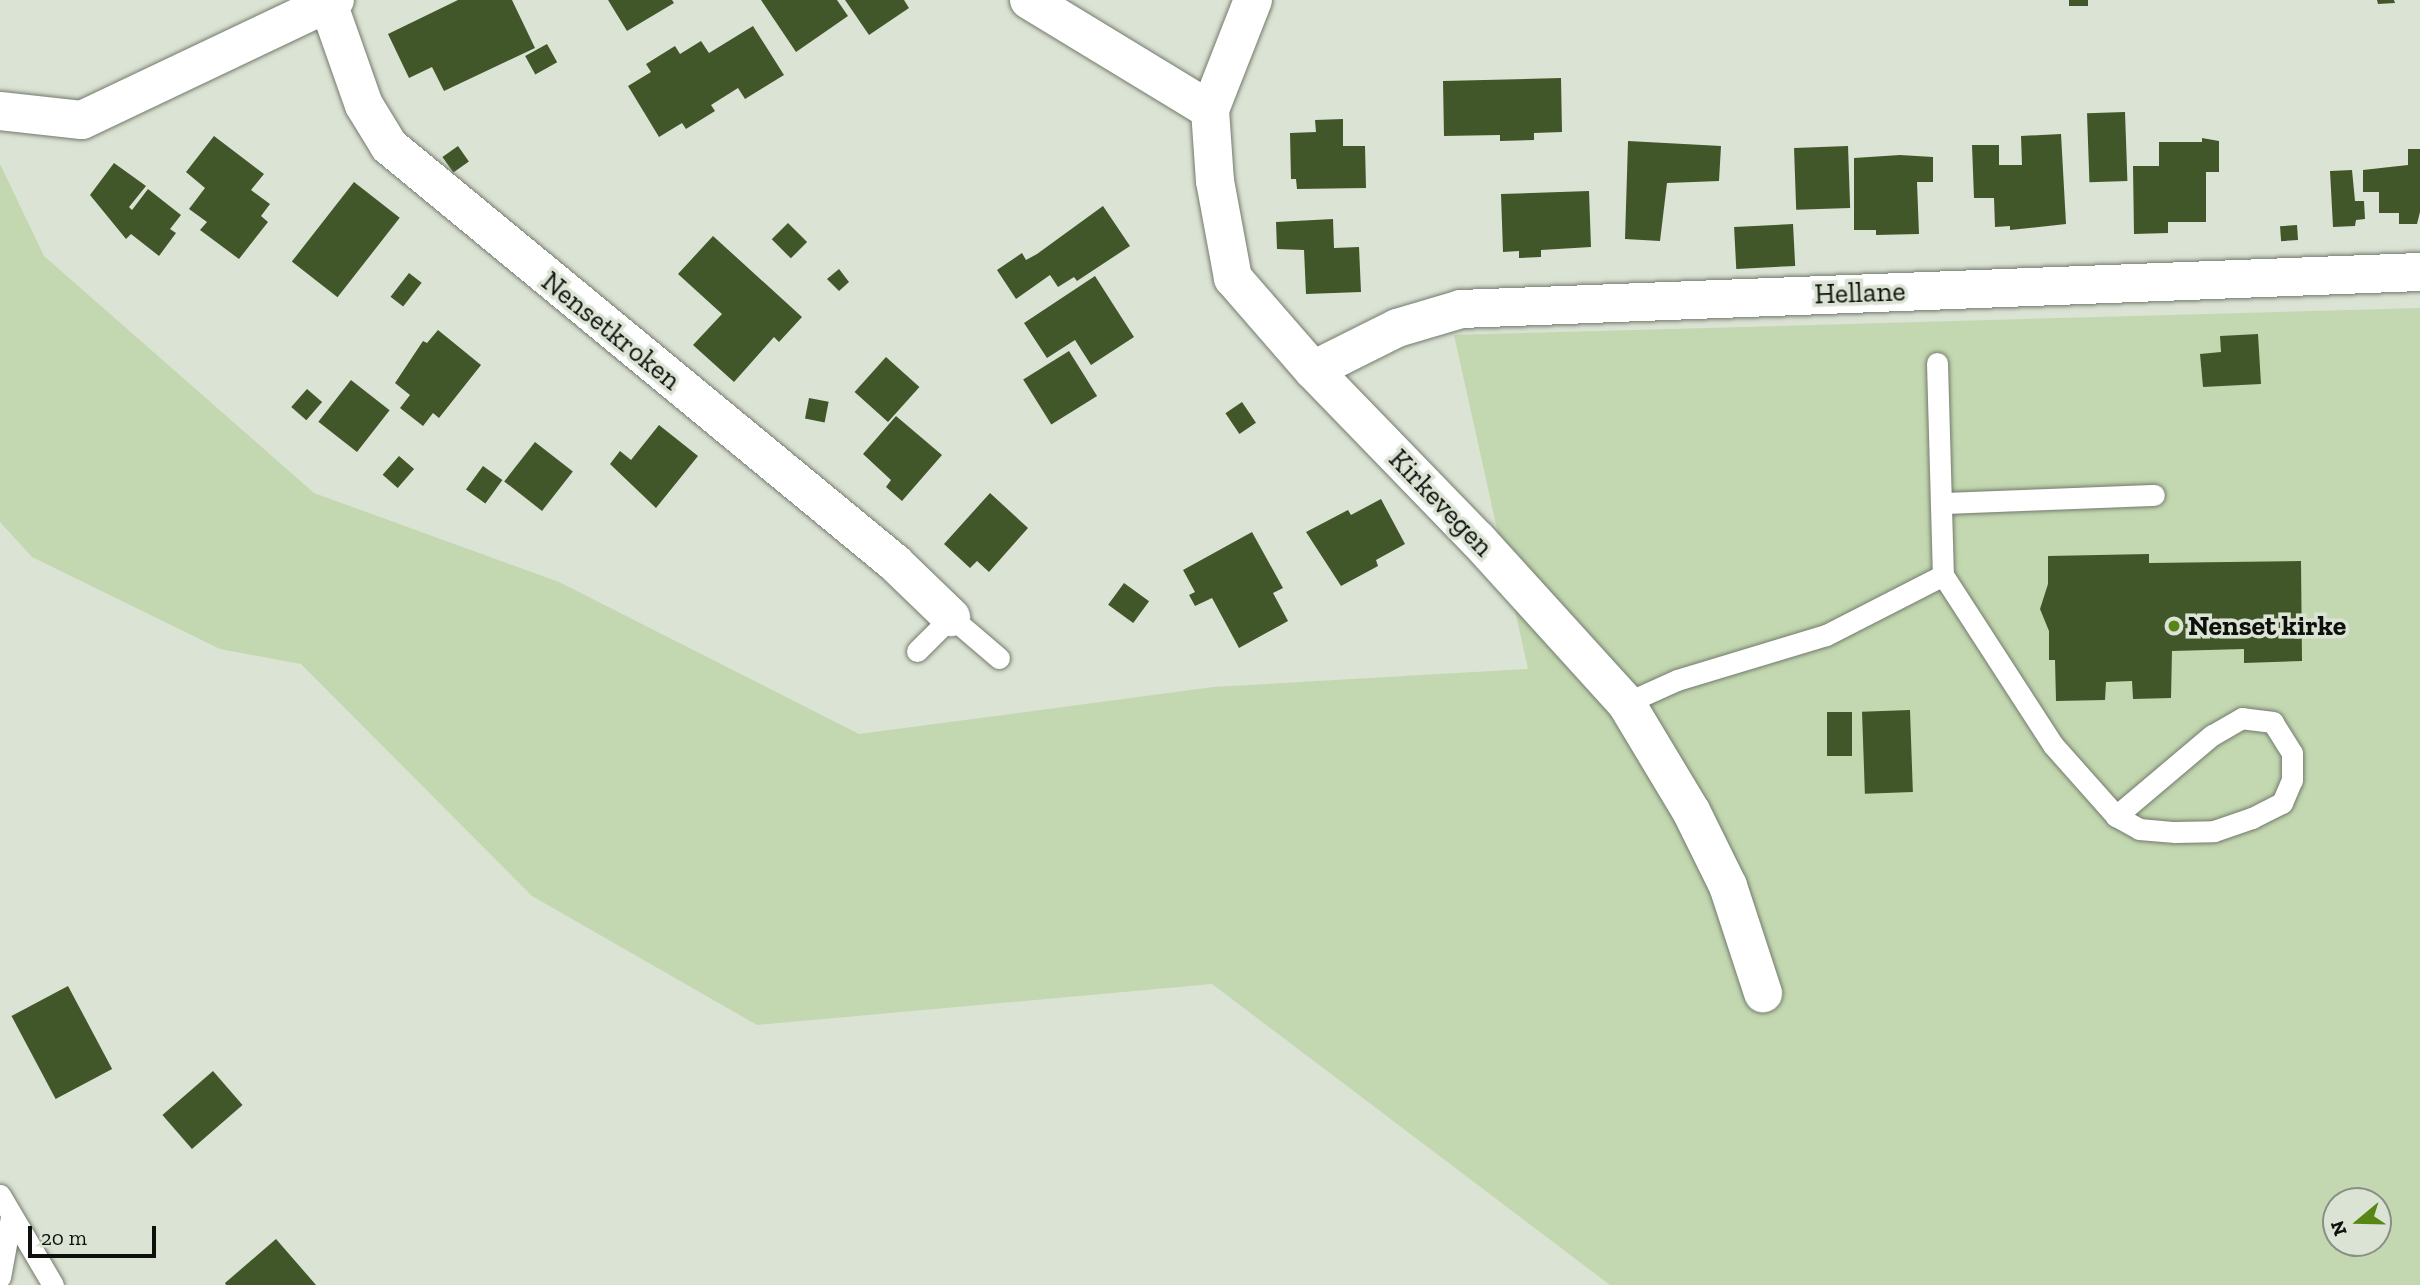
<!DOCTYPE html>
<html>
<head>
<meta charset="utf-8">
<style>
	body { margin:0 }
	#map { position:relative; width:2420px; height:1285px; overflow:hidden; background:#dbe3d4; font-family:"Zilla Slab",serif }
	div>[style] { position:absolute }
	.green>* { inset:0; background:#c3d8b0 }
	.building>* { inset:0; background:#41572a; transform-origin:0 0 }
	.roads { filter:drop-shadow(0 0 2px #737a6d) drop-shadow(0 0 2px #737a6d) }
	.lane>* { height:21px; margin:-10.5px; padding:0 10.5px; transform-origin:10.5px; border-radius:10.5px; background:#fff }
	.street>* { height:38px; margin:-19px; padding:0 19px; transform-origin:19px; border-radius:19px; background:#fff }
	.dots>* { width:19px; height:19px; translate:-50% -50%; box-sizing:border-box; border:4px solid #dbe3d4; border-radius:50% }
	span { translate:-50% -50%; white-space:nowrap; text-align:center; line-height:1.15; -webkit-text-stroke:7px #dbe3d4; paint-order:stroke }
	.street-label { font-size:28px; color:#0d100b }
	.poi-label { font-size:28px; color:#0d100b; font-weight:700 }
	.left { translate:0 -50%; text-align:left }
	.north { position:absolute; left:2322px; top:1187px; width:70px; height:70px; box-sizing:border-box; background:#dbe3d4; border:2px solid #898f84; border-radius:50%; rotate:251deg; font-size:19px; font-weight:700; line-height:28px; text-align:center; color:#0d100b }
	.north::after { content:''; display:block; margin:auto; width:24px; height:32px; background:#588616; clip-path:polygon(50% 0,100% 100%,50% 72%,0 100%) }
	.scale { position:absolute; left:28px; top:1226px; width:128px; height:32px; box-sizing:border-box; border:4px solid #0d100b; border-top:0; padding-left:9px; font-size:21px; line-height:24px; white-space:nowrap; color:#0d100b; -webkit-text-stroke:5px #dbe3d4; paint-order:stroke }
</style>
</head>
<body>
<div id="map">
	<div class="green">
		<i style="clip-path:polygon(evenodd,0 164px,44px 256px,314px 493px,559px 582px,859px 734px,1213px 687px,1528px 669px,1454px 335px,2420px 308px,2420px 1285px,1610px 1285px,1212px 984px,757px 1025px,532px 896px,301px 664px,220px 649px,32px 557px,0 522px,0 164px,2336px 1201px,2378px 1201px,2378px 1243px,2336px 1243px,2336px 1201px)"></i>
	</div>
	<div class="building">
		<i style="clip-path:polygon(458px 0,512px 0,535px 48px,444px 91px,432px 67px,409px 78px,388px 34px)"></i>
		<i style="clip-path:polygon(608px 0,672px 0,674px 3px,627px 31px)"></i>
		<i style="clip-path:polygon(761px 0,837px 0,848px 16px,796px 52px)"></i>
		<i style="clip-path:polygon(845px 0,904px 0,909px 8px,869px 35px)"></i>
		<i style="left:2069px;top:0;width:19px;height:6px"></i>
		<i style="clip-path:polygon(2377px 0,2394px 0,2395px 3px,2378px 4px)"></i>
		<i style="clip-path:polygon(753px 26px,784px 75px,745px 99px,738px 88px,711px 105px,715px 111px,686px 129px,682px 123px,659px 137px,628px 86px,651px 72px,646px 64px,675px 46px,680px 54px,701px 41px,709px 53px)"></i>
		<i style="left:547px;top:44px;width:21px;height:25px;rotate:61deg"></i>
		<i style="clip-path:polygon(1561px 78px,1562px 132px,1534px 133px,1534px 140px,1500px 141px,1500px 135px,1444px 136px,1443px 81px)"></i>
		<i style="left:2125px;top:112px;width:69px;height:38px;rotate:88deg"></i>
		<i style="clip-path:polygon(1343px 119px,1343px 146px,1365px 146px,1366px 188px,1297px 189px,1296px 179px,1291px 179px,1290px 133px,1316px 132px,1315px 120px)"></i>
		<i style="clip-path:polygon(2061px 134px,2066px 224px,2010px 230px,2010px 226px,1995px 227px,1994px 198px,1974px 198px,1972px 145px,1999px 145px,1999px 165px,2022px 165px,2021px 136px)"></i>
		<i style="clip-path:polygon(214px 136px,264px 174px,251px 190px,270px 204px,261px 216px,268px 222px,239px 259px,200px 230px,207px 222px,189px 209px,205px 188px,186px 172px)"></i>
		<i style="clip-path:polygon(2202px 138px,2219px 141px,2219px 172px,2206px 172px,2206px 222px,2168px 222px,2168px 233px,2134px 234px,2133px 166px,2159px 166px,2159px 142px,2202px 142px)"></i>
		<i style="clip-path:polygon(1628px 141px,1721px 146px,1719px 181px,1667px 183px,1660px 241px,1625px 239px)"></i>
		<i style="left:458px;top:146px;width:19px;height:19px;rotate:55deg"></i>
		<i style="left:1848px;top:146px;width:62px;height:54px;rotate:88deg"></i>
		<i style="clip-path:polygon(2408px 149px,2420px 149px,2420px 212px,2417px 224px,2399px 224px,2399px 213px,2379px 213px,2379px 192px,2363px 192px,2363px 170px,2408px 165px)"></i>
		<i style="clip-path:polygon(1900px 155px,1933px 157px,1933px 182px,1917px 182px,1919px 234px,1876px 235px,1876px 230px,1854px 230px,1854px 158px)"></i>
		<i style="clip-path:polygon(114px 163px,146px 186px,129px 207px,132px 210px,148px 189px,181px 215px,170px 229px,176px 233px,159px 256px,131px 234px,126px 239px,90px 195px)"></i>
		<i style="clip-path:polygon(2352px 170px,2355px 201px,2364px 201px,2365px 219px,2356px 220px,2355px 226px,2333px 227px,2330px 171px)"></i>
		<i style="left:354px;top:182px;width:58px;height:101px;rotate:38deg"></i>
		<i style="clip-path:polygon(1589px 191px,1591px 247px,1541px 250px,1541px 257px,1519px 258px,1519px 251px,1503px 252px,1501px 194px)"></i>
		<i style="clip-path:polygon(1103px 206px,1130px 246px,1077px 281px,1074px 277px,1058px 287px,1050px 275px,1016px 299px,997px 270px,1022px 253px,1026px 260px,1037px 254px)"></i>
		<i style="clip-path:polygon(1333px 219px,1334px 248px,1359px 247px,1361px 292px,1306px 294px,1304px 250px,1277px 249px,1276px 222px)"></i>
		<i style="left:788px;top:223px;width:27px;height:23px;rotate:45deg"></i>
		<i style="left:1793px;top:224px;width:42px;height:59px;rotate:87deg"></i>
		<i style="left:2297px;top:225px;width:15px;height:17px;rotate:86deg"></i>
		<i style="clip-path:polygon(713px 236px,802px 317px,779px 342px,774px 337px,734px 382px,693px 345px,722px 314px,678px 274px)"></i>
		<i style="clip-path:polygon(839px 269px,849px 282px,839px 291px,827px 279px)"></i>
		<i style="left:409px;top:273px;width:16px;height:30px;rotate:38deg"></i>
		<i style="clip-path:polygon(1095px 276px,1134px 337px,1091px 365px,1075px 340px,1047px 358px,1024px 323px)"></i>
		<i style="clip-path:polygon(438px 330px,481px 365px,439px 418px,433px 413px,423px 426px,400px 408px,410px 395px,395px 383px,423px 341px,427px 343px)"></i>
		<i style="clip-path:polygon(2258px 334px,2261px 384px,2203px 387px,2200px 354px,2221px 352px,2220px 336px)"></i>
		<i style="left:1069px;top:351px;width:53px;height:54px;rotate:58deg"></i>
		<i style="left:886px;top:357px;width:45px;height:47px;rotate:42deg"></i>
		<i style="left:351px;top:380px;width:49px;height:53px;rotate:38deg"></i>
		<i style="left:307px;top:389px;width:20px;height:24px;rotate:41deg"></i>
		<i style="left:809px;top:398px;width:20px;height:21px;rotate:11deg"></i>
		<i style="left:1242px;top:402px;width:25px;height:20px;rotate:56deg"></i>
		<i style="clip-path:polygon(896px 416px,942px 455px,902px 501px,886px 487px,891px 480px,863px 454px)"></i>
		<i style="clip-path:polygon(659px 425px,698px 456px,656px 508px,610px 464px,620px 451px,631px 460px)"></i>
		<i style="left:535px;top:442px;width:48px;height:50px;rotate:38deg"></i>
		<i style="left:399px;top:456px;width:20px;height:25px;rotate:41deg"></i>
		<i style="left:483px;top:466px;width:24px;height:29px;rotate:36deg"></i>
		<i style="clip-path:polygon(990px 493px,1028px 528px,989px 572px,977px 561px,970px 568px,944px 544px)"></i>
		<i style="clip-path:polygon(1381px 499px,1405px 544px,1376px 560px,1378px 566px,1341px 586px,1306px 532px,1348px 510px,1351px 515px)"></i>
		<i style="clip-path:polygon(1252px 532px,1283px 588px,1273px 593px,1288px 621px,1239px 648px,1212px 598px,1195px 606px,1189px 595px,1195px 592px,1183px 570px)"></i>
		<i style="clip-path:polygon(2149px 554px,2149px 563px,2301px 561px,2302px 661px,2244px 663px,2244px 649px,2172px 651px,2171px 698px,2133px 699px,2132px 681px,2106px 682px,2105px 700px,2056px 701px,2055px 660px,2049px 660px,2049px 631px,2040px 609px,2048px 584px,2048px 556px)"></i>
		<i style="left:1124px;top:583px;width:31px;height:27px;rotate:36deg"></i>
		<i style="left:1910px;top:710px;width:82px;height:48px;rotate:88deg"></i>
		<i style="left:1827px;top:712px;width:25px;height:44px"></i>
		<i style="left:68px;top:986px;width:94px;height:64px;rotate:62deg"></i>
		<i style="left:213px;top:1071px;width:45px;height:67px;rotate:49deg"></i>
		<i style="clip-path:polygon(276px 1239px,316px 1285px,226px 1285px,225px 1283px)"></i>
	</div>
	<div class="roads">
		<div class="lane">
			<i style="left:1937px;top:363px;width:212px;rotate:88.4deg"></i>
			<i style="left:1943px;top:575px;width:202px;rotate:57.1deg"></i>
			<i style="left:2053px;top:745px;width:95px;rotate:48.4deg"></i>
			<i style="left:2116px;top:816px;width:26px;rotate:29deg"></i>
			<i style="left:2139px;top:829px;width:36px;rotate:5deg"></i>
			<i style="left:2175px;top:832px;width:39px;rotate:-1deg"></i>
			<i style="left:2214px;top:831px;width:40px;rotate:-18.9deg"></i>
			<i style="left:2252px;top:818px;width:34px;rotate:-27deg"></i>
			<i style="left:2282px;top:803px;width:25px;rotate:-67deg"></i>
			<i style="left:2292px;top:780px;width:27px;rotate:-90deg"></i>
			<i style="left:2292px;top:753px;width:36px;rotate:-122deg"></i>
			<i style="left:2273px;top:722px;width:31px;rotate:-173deg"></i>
			<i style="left:2242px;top:718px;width:34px;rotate:150deg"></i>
			<i style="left:2212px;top:735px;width:126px;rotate:139.8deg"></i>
			<i style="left:1942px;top:503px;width:212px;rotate:-2.2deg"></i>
			<i style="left:917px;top:651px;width:48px;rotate:-45deg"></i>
			<i style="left:951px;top:617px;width:63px;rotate:40.5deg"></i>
			<i style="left:1626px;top:703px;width:56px;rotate:-24.3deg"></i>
			<i style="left:1677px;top:680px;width:156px;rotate:-16.8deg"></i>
			<i style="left:1826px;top:635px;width:131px;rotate:-27.1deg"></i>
			<i style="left:0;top:1195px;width:104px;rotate:59.5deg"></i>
			<i style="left:0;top:1277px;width:61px;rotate:-79.6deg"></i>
		</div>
		<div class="street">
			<i style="left:1029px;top:0;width:212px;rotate:31.3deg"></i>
			<i style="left:1253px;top:0;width:118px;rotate:111.4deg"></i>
			<i style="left:1210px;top:110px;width:71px;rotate:86deg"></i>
			<i style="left:1215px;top:181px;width:99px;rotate:79.5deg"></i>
			<i style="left:1233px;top:278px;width:122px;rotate:49deg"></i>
			<i style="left:1313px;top:370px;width:237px;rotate:45.9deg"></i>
			<i style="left:1478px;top:540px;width:220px;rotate:47.8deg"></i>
			<i style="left:1626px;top:703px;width:126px;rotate:59deg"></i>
			<i style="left:1691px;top:811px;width:84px;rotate:63.7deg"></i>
			<i style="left:1728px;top:886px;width:113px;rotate:71.9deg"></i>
			<i style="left:328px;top:3px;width:108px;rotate:70.6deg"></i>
			<i style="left:364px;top:105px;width:48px;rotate:58.6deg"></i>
			<i style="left:389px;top:146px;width:656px;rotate:39.49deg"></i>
			<i style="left:895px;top:563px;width:78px;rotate:44deg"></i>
			<i style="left:0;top:111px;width:82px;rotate:6.3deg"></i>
			<i style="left:82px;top:120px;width:280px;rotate:-25.4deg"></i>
			<i style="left:1313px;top:370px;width:94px;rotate:-26.6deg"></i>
			<i style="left:1397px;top:328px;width:67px;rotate:-16.5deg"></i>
			<i style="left:1461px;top:309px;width:960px;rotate:-2.21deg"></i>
		</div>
	</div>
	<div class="dots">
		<i style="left:2174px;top:626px;background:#588616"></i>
	</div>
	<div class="street-label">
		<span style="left:1860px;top:293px;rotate:-2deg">Hellane</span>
		<span style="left:611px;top:331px;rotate:39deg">Nensetkroken</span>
		<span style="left:1441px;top:503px;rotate:46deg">Kirkevegen</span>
	</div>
	<div class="poi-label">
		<span class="left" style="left:2188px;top:626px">Nenset kirke</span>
	</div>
	<div class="north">N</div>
	<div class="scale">20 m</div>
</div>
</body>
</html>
